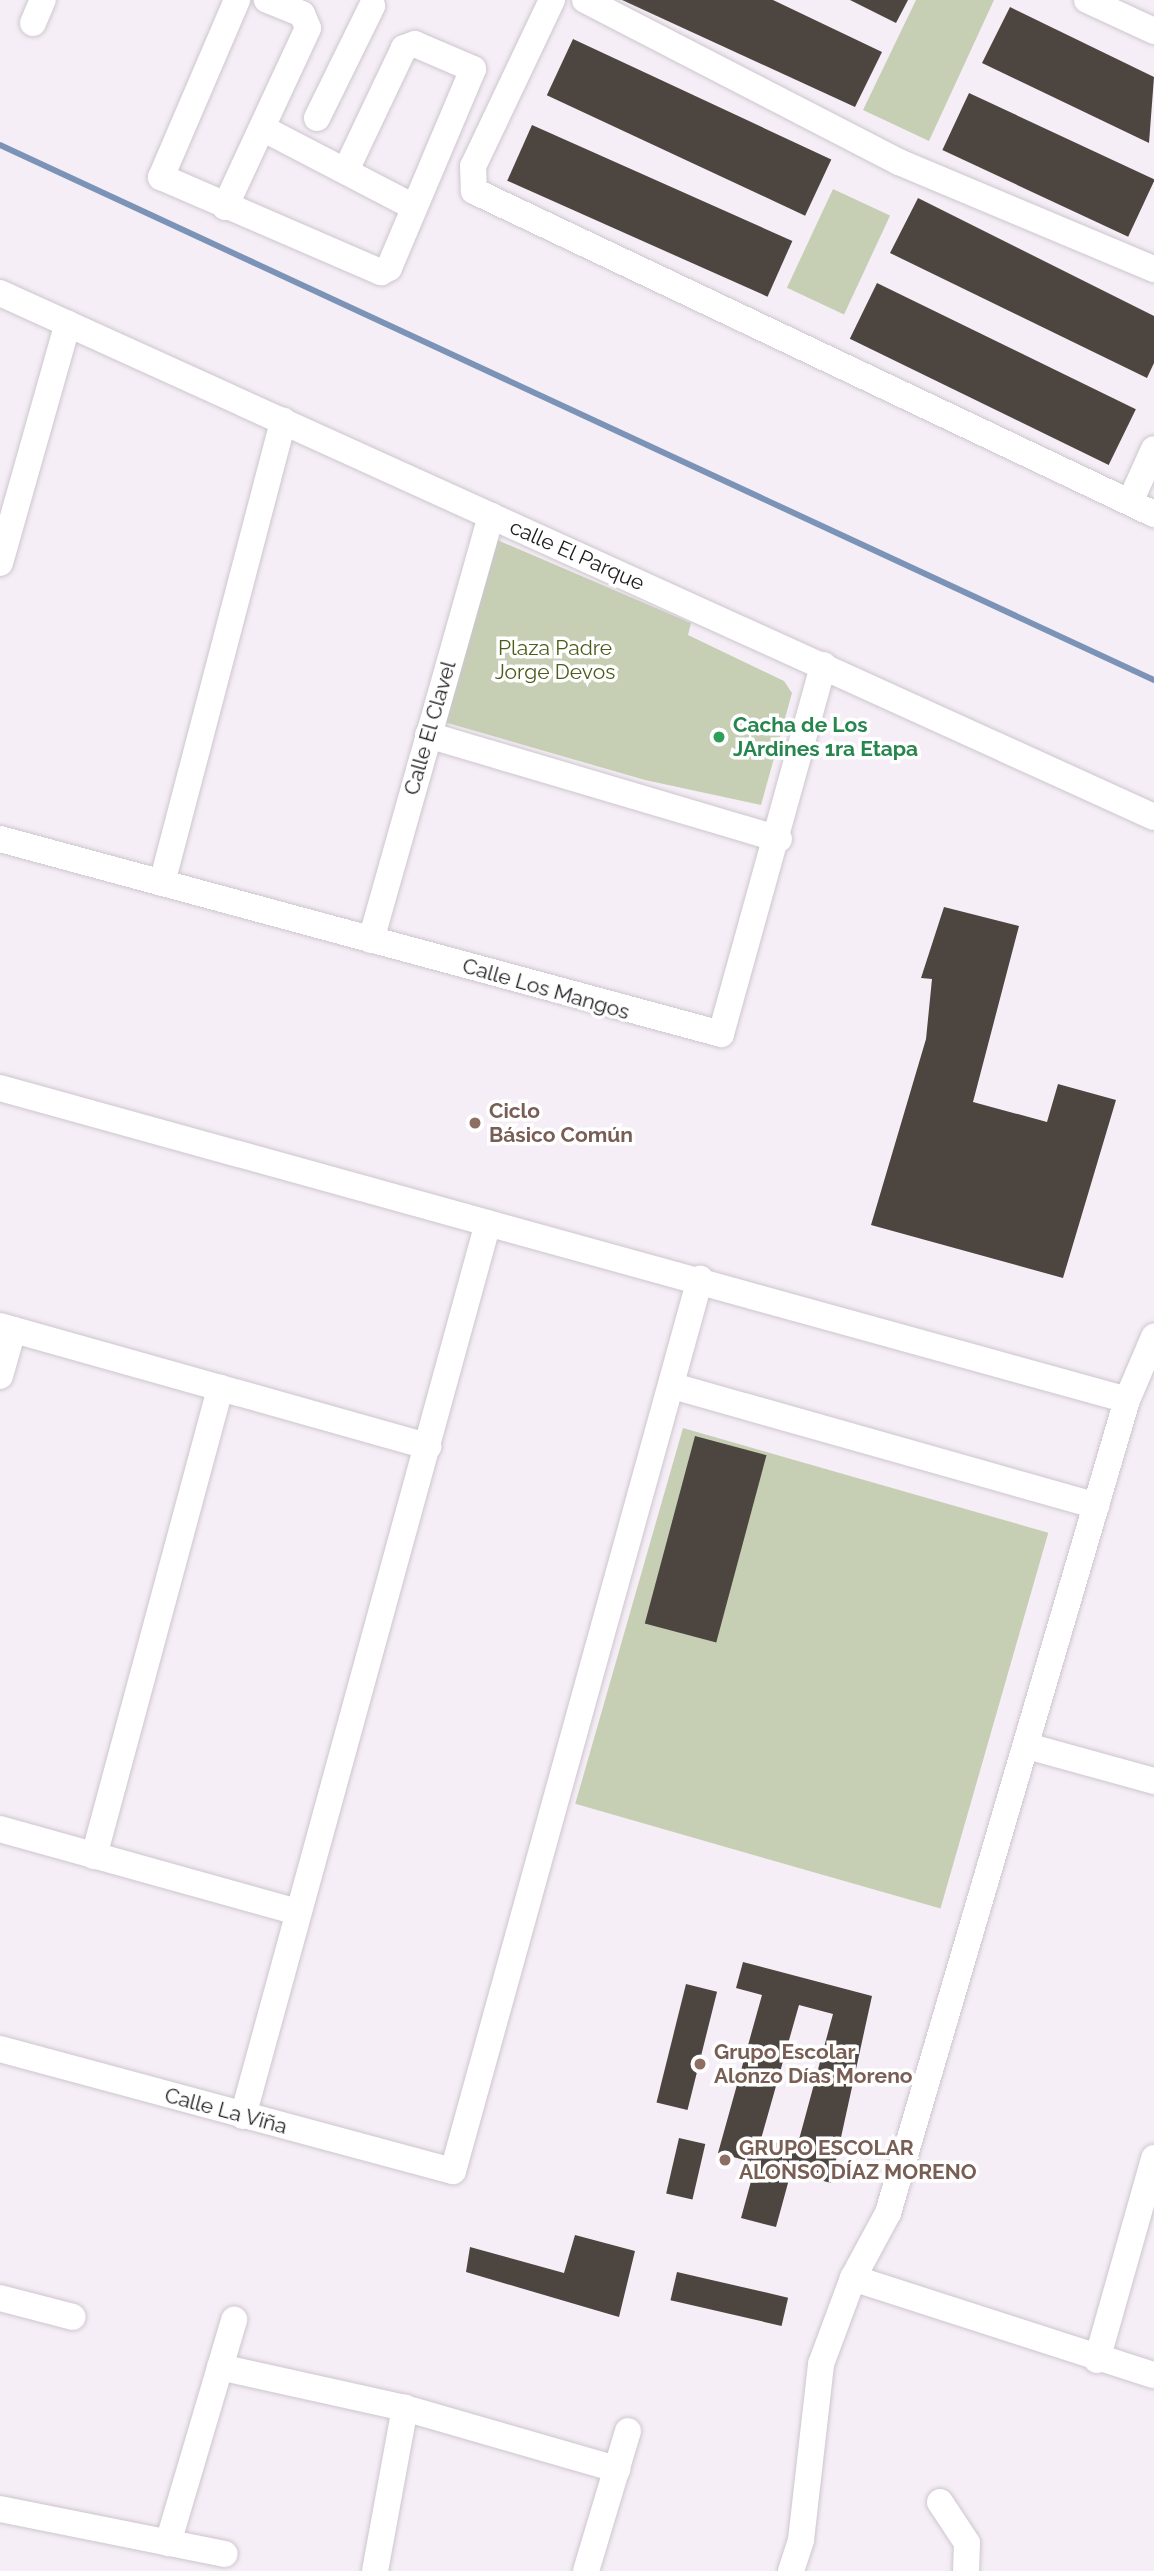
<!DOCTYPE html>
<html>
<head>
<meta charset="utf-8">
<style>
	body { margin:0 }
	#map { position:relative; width:1154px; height:2571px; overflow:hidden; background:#f6eef6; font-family:Raleway,sans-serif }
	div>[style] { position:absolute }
	.green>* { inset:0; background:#c6cfb4; transform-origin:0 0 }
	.stream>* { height:6px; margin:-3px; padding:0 3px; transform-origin:3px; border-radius:3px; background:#7c93b8 }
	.building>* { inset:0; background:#4d4640; transform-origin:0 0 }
	.roads { filter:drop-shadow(0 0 2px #cdc6ce) drop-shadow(0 0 2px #cdc6ce) }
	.minor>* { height:26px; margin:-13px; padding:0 13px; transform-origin:13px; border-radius:13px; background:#fff }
	.dots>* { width:19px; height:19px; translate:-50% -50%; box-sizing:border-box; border:4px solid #fff; border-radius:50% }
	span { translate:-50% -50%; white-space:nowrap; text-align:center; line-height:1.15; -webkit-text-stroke:7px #fff; paint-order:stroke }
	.street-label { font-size:21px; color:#1e1b1e }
	.park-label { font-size:21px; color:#4c5c1b }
	.leisure-label { font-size:21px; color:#27864d; font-weight:700 }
	.left { translate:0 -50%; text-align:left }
	.education-label { font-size:21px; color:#785e54; font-weight:700 }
</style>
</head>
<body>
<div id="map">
	<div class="green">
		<i style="clip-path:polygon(916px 0,994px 0,929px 141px,863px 110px)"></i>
		<i style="left:833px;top:189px;width:63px;height:109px;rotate:25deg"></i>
		<i style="clip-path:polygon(495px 539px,691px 623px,688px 635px,784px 681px,792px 693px,761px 805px,645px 780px,444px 722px)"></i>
		<i style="left:683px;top:1428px;width:380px;height:391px;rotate:16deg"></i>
	</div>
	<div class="stream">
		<i style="left:0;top:145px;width:1272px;rotate:24.87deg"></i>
	</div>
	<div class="building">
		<i style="clip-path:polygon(622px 0,773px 0,882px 52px,855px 107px)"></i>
		<i style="clip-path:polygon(850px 0,908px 0,896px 23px)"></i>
		<i style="clip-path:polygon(1010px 7px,1154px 77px,1149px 143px,982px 63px)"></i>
		<i style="left:573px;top:39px;width:285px;height:62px;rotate:25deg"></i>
		<i style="left:969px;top:93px;width:205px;height:63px;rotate:25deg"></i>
		<i style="left:532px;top:125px;width:285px;height:61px;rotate:24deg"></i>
		<i style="clip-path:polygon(918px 198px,1154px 316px,1154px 363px,1147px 378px,890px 253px)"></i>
		<i style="left:877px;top:283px;width:288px;height:62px;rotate:26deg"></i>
		<i style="clip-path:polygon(944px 907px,1019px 926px,973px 1102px,1047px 1122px,1058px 1084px,1116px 1100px,1063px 1278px,871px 1225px,926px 1039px,932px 979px,921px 978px)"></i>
		<i style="left:695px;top:1436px;width:74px;height:194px;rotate:15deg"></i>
		<i style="clip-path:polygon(evenodd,743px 1962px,872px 1996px,831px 2183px,791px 2172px,776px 2227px,741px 2218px,756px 2163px,718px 2153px,762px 1995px,736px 1988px,743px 1962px,799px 2005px,833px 2014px,797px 2147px,761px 2139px,799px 2005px)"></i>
		<i style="left:686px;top:1984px;width:32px;height:122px;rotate:14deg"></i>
		<i style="left:679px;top:2138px;width:27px;height:57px;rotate:13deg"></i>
		<i style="clip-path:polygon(575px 2235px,635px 2251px,619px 2317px,466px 2272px,470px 2247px,564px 2273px)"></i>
		<i style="left:677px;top:2272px;width:114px;height:29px;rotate:13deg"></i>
	</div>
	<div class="roads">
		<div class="minor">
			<i style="left:237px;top:0;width:193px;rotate:113.2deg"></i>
			<i style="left:161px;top:177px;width:240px;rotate:23.4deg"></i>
			<i style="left:381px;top:272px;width:9px;rotate:-27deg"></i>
			<i style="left:389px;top:268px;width:216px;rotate:-67.1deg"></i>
			<i style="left:473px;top:69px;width:63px;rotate:-156.7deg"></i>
			<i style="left:415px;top:44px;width:12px;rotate:160deg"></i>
			<i style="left:404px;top:48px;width:135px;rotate:115.4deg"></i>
			<i style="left:552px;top:0;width:184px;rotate:115.4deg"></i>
			<i style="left:473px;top:166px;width:25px;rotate:88deg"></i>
			<i style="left:474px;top:191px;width:753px;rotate:25.41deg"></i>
			<i style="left:585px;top:0;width:353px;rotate:27.3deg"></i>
			<i style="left:899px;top:162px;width:277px;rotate:22.8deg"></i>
			<i style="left:1087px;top:0;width:74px;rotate:24.8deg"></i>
			<i style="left:33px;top:23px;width:25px;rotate:-67deg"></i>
			<i style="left:317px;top:118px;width:125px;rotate:-63.8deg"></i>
			<i style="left:264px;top:129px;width:169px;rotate:27.5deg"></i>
			<i style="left:225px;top:207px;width:197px;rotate:-65.1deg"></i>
			<i style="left:308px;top:28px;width:15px;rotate:-113deg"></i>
			<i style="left:302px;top:14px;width:38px;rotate:-158deg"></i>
			<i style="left:0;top:293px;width:1267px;rotate:24.42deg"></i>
			<i style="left:1130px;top:502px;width:58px;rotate:-65.6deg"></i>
			<i style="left:0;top:563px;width:249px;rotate:-74.2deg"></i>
			<i style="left:428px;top:735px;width:366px;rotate:16.5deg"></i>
			<i style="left:0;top:839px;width:747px;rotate:15.13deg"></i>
			<i style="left:721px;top:1034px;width:383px;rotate:-74.5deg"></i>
			<i style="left:162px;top:883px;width:478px;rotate:-75.3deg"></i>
			<i style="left:371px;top:940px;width:441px;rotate:-74.2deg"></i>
			<i style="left:0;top:1088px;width:1169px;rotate:15.47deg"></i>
			<i style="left:0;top:1326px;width:445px;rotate:15.7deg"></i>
			<i style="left:0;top:1376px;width:48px;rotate:-74.2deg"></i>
			<i style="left:673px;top:1386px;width:440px;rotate:15.8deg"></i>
			<i style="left:1027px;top:1746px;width:132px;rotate:15.4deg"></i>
			<i style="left:0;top:1829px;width:308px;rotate:15.6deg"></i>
			<i style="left:94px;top:1856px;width:485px;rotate:-74.9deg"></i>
			<i style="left:0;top:2049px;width:469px;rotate:15.1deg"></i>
			<i style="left:453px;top:2171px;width:926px;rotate:-74.52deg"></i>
			<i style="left:243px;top:2116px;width:926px;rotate:-74.66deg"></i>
			<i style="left:853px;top:2278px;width:316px;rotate:17.9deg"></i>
			<i style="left:0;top:2298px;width:75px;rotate:14.6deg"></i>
			<i style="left:1097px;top:2360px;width:210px;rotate:-74.2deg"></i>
			<i style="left:220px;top:2367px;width:189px;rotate:12.5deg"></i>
			<i style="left:405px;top:2408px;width:221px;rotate:16.1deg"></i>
			<i style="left:940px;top:2502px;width:49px;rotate:56.6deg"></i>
			<i style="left:967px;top:2543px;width:28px;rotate:92deg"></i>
			<i style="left:0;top:2509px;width:229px;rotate:11.3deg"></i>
			<i style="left:168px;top:2543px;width:233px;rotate:-73.5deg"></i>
			<i style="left:375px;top:2571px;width:166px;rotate:-79.6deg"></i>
			<i style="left:586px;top:2571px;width:146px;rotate:-73.3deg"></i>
			<i style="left:791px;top:2571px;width:33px;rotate:-72deg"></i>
			<i style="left:801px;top:2540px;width:177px;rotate:-83.5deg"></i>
			<i style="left:821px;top:2364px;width:92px;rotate:-69.6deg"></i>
			<i style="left:853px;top:2278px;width:74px;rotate:-61.7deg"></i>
			<i style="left:888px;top:2213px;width:847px;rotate:-73.62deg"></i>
			<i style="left:1127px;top:1400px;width:69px;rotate:-66.8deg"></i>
		</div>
	</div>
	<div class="dots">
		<i style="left:719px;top:737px;background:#2e9e5b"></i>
		<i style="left:475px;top:1123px;background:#8d6e63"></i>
		<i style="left:700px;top:2064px;background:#8d6e63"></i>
		<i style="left:725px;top:2160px;background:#8d6e63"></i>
	</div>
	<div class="street-label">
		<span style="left:577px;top:555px;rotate:24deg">calle El Parque</span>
		<span style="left:430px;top:728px;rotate:-74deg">Calle El Clavel</span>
		<span style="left:546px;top:989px;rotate:16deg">Calle Los Mangos</span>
		<span style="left:226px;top:2111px;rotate:15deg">Calle La Viña</span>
	</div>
	<div class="park-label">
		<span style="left:555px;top:660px">Plaza Padre<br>Jorge Devos</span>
	</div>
	<div class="leisure-label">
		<span class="left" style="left:733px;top:737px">Cacha de Los<br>JArdines 1ra Etapa</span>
	</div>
	<div class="education-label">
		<span class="left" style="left:489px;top:1123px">Ciclo<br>Básico Común</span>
		<span class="left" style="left:714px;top:2064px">Grupo Escolar<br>Alonzo Días Moreno</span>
		<span class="left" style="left:739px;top:2160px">GRUPO ESCOLAR<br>ALONSO DÍAZ MORENO</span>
	</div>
</div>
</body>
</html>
